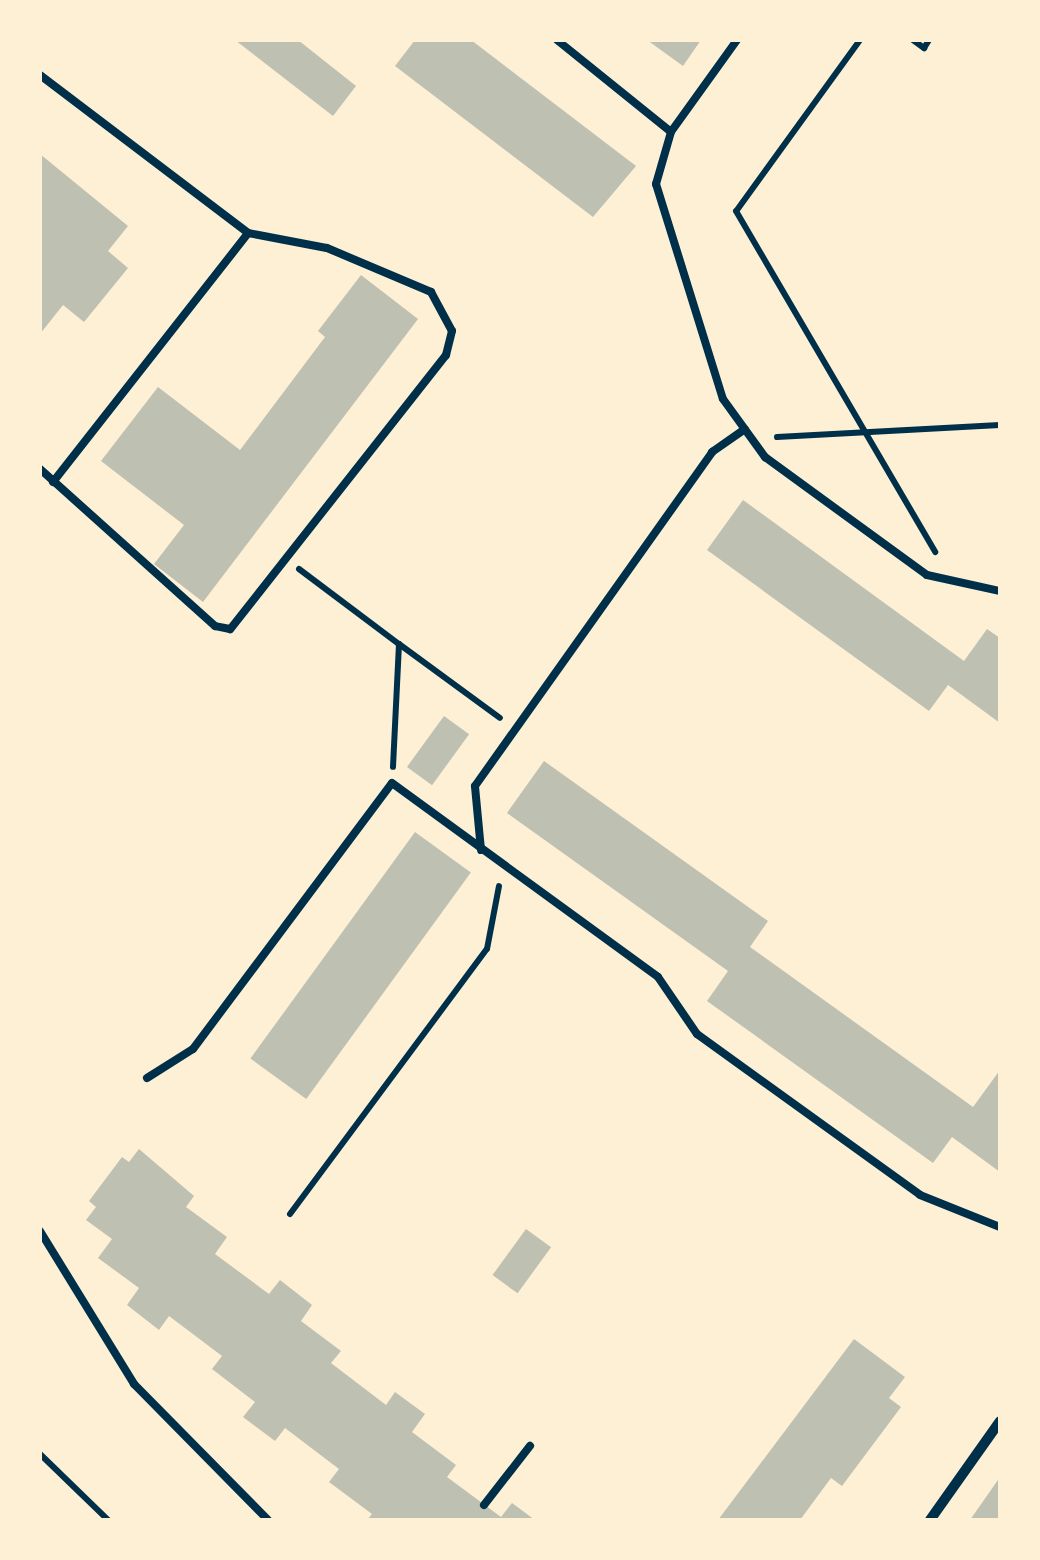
<!DOCTYPE html>
<html>
<head>
<meta charset="utf-8">
<style>
	body { margin:0 }
	#map { position:relative; width:1040px; height:1560px; overflow:hidden; background:#fdf0d5; font-family:Inter,sans-serif }
	div>[style] { position:absolute }
	.building>* { inset:0; background:#bec0b2; transform-origin:0 0 }
	.path>* { height:6px; margin:-3px; padding:0 3px; transform-origin:3px; border-radius:3px; background:#003049 }
	.service>* { height:8px; margin:-4px; padding:0 4px; transform-origin:4px; border-radius:4px; background:#003049 }
	.minor>* { height:10px; margin:-5px; padding:0 5px; transform-origin:5px; border-radius:5px; background:#003049 }
	span { translate:-50% -50%; white-space:nowrap; text-align:center; line-height:1.15; -webkit-text-stroke:9px #fdf0d5; paint-order:stroke }
	.frame { position:absolute; inset:0; border:42px solid #fdf0d5; pointer-events:none }
</style>
</head>
<body>
<div id="map">
	<div class="building">
		<i style="clip-path:polygon(235px 40px,298px 40px,356px 86px,333px 116px)"></i>
		<i style="clip-path:polygon(415px 40px,471px 40px,636px 166px,593px 217px,395px 66px)"></i>
		<i style="clip-path:polygon(647px 40px,701px 40px,683px 66px)"></i>
		<i style="clip-path:polygon(40px 154px,128px 226px,108px 251px,128px 268px,84px 322px,63px 305px,40px 334px)"></i>
		<i style="clip-path:polygon(361px 275px,418px 319px,203px 602px,154px 564px,184px 525px,101px 461px,158px 387px,240px 450px,325px 337px,318px 331px)"></i>
		<i style="clip-path:polygon(743px 500px,964px 661px,987px 629px,1000px 638px,1000px 723px,948px 685px,929px 711px,707px 550px)"></i>
		<i style="left:444px;top:716px;width:31px;height:63px;rotate:36deg"></i>
		<i style="clip-path:polygon(544px 761px,768px 921px,750px 947px,973px 1107px,1000px 1070px,1000px 1172px,952px 1137px,933px 1163px,707px 1001px,728px 971px,507px 813px)"></i>
		<i style="left:415px;top:832px;width:69px;height:280px;rotate:36deg"></i>
		<i style="clip-path:polygon(139px 1149px,194px 1196px,186px 1207px,227px 1237px,215px 1254px,269px 1294px,280px 1280px,312px 1305px,301px 1321px,341px 1351px,331px 1363px,386px 1405px,395px 1392px,425px 1414px,412px 1432px,456px 1465px,447px 1477px,501px 1517px,512px 1503px,535px 1520px,367px 1520px,372px 1514px,329px 1482px,339px 1469px,285px 1428px,275px 1441px,243px 1417px,255px 1402px,212px 1369px,222px 1356px,169px 1316px,159px 1330px,127px 1305px,139px 1288px,98px 1258px,112px 1239px,86px 1220px,96px 1207px,89px 1201px,122px 1157px,129px 1162px)"></i>
		<i style="left:526px;top:1229px;width:31px;height:57px;rotate:36deg"></i>
		<i style="clip-path:polygon(854px 1339px,905px 1377px,889px 1398px,901px 1407px,842px 1486px,831px 1478px,800px 1520px,718px 1520px)"></i>
		<i style="clip-path:polygon(1000px 1477px,1000px 1520px,970px 1520px)"></i>
	</div>
	<div class="path">
		<i style="left:860px;top:40px;width:211px;rotate:125.9deg"></i>
		<i style="left:736px;top:211px;width:395px;rotate:59.7deg"></i>
		<i style="left:913px;top:40px;width:14px;rotate:36deg"></i>
		<i style="left:924px;top:48px;width:9px;rotate:-58deg"></i>
		<i style="left:777px;top:437px;width:223px;rotate:-3.1deg"></i>
		<i style="left:299px;top:569px;width:125px;rotate:36.9deg"></i>
		<i style="left:399px;top:644px;width:123px;rotate:92.8deg"></i>
		<i style="left:399px;top:644px;width:125px;rotate:36.2deg"></i>
		<i style="left:290px;top:1214px;width:330px;rotate:-53.4deg"></i>
		<i style="left:487px;top:949px;width:64px;rotate:-79.2deg"></i>
		<i style="left:40px;top:1454px;width:95px;rotate:44.1deg"></i>
	</div>
	<div class="service">
		<i style="left:557px;top:40px;width:146px;rotate:38.9deg"></i>
		<i style="left:737px;top:40px;width:113px;rotate:125.7deg"></i>
		<i style="left:671px;top:132px;width:54px;rotate:106.1deg"></i>
		<i style="left:656px;top:184px;width:225px;rotate:72.7deg"></i>
		<i style="left:723px;top:399px;width:72px;rotate:54.1deg"></i>
		<i style="left:765px;top:457px;width:200px;rotate:36.1deg"></i>
		<i style="left:927px;top:575px;width:75px;rotate:12.4deg"></i>
		<i style="left:40px;top:75px;width:261px;rotate:37.2deg"></i>
		<i style="left:248px;top:233px;width:80px;rotate:10.8deg"></i>
		<i style="left:327px;top:248px;width:113px;rotate:22.9deg"></i>
		<i style="left:431px;top:292px;width:44px;rotate:61.7deg"></i>
		<i style="left:452px;top:331px;width:25px;rotate:104deg"></i>
		<i style="left:446px;top:355px;width:349px;rotate:128.2deg"></i>
		<i style="left:230px;top:629px;width:15px;rotate:-169deg"></i>
		<i style="left:215px;top:626px;width:235px;rotate:-138.1deg"></i>
		<i style="left:53px;top:482px;width:316px;rotate:-51.9deg"></i>
		<i style="left:481px;top:850px;width:64px;rotate:-95.4deg"></i>
		<i style="left:475px;top:786px;width:410px;rotate:-54.6deg"></i>
		<i style="left:712px;top:452px;width:40px;rotate:-34.9deg"></i>
		<i style="left:147px;top:1078px;width:54px;rotate:-32.2deg"></i>
		<i style="left:193px;top:1049px;width:332px;rotate:-53.2deg"></i>
		<i style="left:392px;top:783px;width:329px;rotate:36.1deg"></i>
		<i style="left:658px;top:977px;width:69px;rotate:55.6deg"></i>
		<i style="left:697px;top:1034px;width:275px;rotate:35.8deg"></i>
		<i style="left:920px;top:1195px;width:86px;rotate:21.8deg"></i>
		<i style="left:40px;top:1231px;width:180px;rotate:58.4deg"></i>
		<i style="left:134px;top:1384px;width:191px;rotate:45.4deg"></i>
		<i style="left:484px;top:1505px;width:75px;rotate:-52.1deg"></i>
	</div>
	<div class="minor">
		<i style="left:930px;top:1520px;width:121px;rotate:-54.7deg"></i>
	</div>
	<div class="frame"></div>
</div>
</body>
</html>
